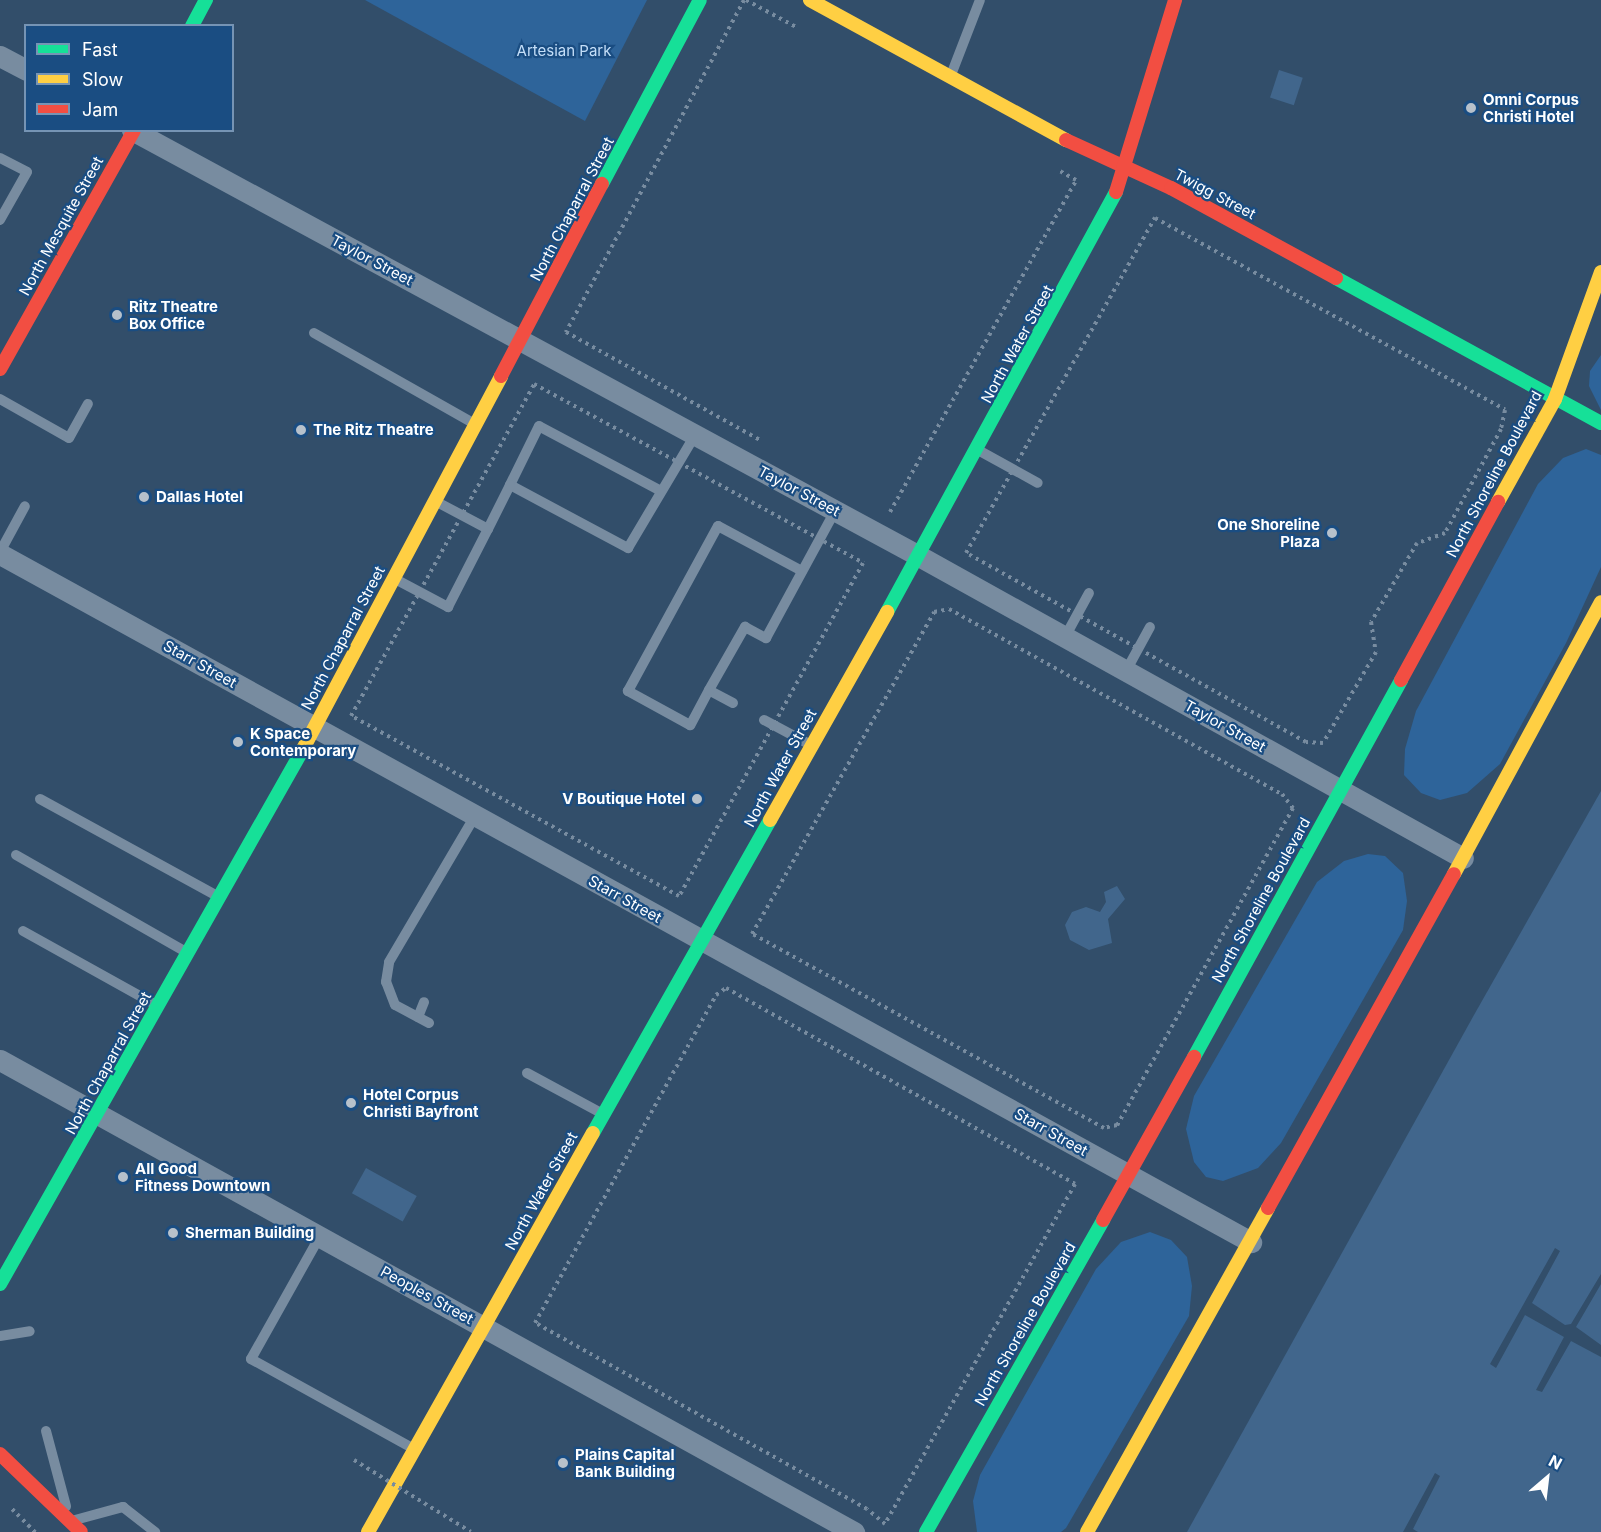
<!DOCTYPE html>
<html>
<head>
<meta charset="utf-8">
<style>
	body { margin:0 }
	#map { position:relative; width:1601px; height:1532px; overflow:hidden; background:#324e6a; font-family:Inter,sans-serif }
	div>[style] { position:absolute }
	.green>* { inset:0; background:#2e649a }
	.water>* { inset:0; background:#41668c; transform-origin:0 0 }
	.pier>* { inset:0; background:#324e6a }
	.path>* { height:4px; margin-top:-2px; transform-origin:0; background:repeating-linear-gradient(90deg,#788ca0 0 3px,transparent 0 7.5px) }
	.lane>* { height:10px; margin:-5px; padding:0 5px; transform-origin:5px; border-radius:5px; background:#788ca0 }
	.street>* { height:21px; margin:-10.5px; padding:0 10.5px; transform-origin:10.5px; border-radius:10.5px; background:#788ca0 }
	.fast>* { height:14px; margin:-7px; padding:0 7px; transform-origin:7px; border-radius:7px; background:#16e098 }
	.slow>* { height:14px; margin:-7px; padding:0 7px; transform-origin:7px; border-radius:7px; background:#ffcf43 }
	.jam>* { height:14px; margin:-7px; padding:0 7px; transform-origin:7px; border-radius:7px; background:#f24e42 }
	.path-bridge>* { height:4px; margin-top:-2px; transform-origin:0; background:repeating-linear-gradient(90deg,#788ca0 0 3px,transparent 0 7.5px) }
	.dots>* { width:16px; height:16px; translate:-50% -50%; box-sizing:border-box; border:3px solid #1a4d82; border-radius:50% }
	span { translate:-50% -50%; white-space:nowrap; text-align:center; line-height:1.15; -webkit-text-stroke:4.5px #1a4d82; paint-order:stroke }
	.park-label { font-size:15px; color:#c4def8 }
	.poi-label { font-size:15px; color:#fff; font-weight:700 }
	.left { translate:0 -50%; text-align:left }
	.right { translate:-100% -50%; text-align:right }
	.street-label { font-size:15px; color:#fff }
	.legend { position:absolute; left:24px; top:24px; width:210px; height:108px; box-sizing:border-box; background:#1a4d82; border:2px solid #7694b4; margin:0; padding:8px 10px; list-style:none; font-size:18px; color:#fff }
	.legend li { display:flex; align-items:center; gap:12px; height:30px }
	.legend b { width:30px; border:2px solid #7694b4 }
	.north { position:absolute; left:1517px; top:1448px; width:60px; height:60px; -webkit-text-stroke:4px #1a4d82; paint-order:stroke; rotate:28deg; font-size:16px; font-weight:700; line-height:24px; text-align:center; color:#fff }
	.north::after { content:''; display:block; margin:auto; width:21px; height:27px; background:#fff; clip-path:polygon(50% 0,100% 100%,50% 72%,0 100%) }
</style>
</head>
<body>
<div id="map">
	<div class="green">
		<i style="clip-path:polygon(365px 0,647px 0,585px 121px)"></i>
		<i style="clip-path:polygon(1601px 355px,1601px 410px,1589px 386px,1590px 371px)"></i>
		<i style="clip-path:polygon(1586px 449px,1601px 455px,1601px 567px,1566px 643px,1500px 764px,1467px 793px,1440px 800px,1421px 793px,1404px 775px,1405px 749px,1416px 711px,1538px 484px,1563px 458px)"></i>
		<i style="clip-path:polygon(1368px 854px,1385px 856px,1403px 873px,1407px 901px,1403px 930px,1281px 1143px,1258px 1168px,1223px 1181px,1206px 1177px,1194px 1162px,1186px 1129px,1194px 1096px,1317px 882px,1344px 861px)"></i>
		<i style="clip-path:polygon(1150px 1232px,1171px 1240px,1187px 1257px,1192px 1286px,1189px 1316px,1066px 1528px,1061px 1532px,977px 1532px,973px 1501px,980px 1475px,1096px 1269px,1121px 1242px)"></i>
	</div>
	<div class="water">
		<i style="left:1279px;top:70px;width:25px;height:29px;rotate:18deg"></i>
		<i style="clip-path:polygon(1601px 791px,1601px 1532px,1187px 1532px,1474px 1015px)"></i>
		<i style="clip-path:polygon(1117px 886px,1125px 899px,1108px 919px,1112px 943px,1089px 950px,1070px 940px,1065px 925px,1072px 912px,1086px 907px,1100px 912px,1106px 902px,1104px 892px)"></i>
		<i style="left:366px;top:1168px;width:58px;height:29px;rotate:29deg"></i>
	</div>
	<div class="pier">
		<i style="clip-path:polygon(1555px 1248px,1560px 1251px,1532px 1303px,1565px 1325px,1571px 1324px,1601px 1274px,1601px 1284px,1576px 1327px,1601px 1345px,1601px 1357px,1571px 1341px,1542px 1392px,1536px 1390px,1564px 1337px,1525px 1315px,1496px 1368px,1490px 1364px)"></i>
		<i style="clip-path:polygon(1435px 1473px,1440px 1476px,1413px 1529px,1418px 1532px,1403px 1532px)"></i>
	</div>
	<div class="path">
		<i style="left:744px;top:0;width:377px;rotate:118.2deg"></i>
		<i style="left:566px;top:332px;width:222px;rotate:29.1deg"></i>
		<i style="left:746px;top:0;width:59px;rotate:28.3deg"></i>
		<i style="left:1155px;top:218px;width:399px;rotate:28.7deg"></i>
		<i style="left:1505px;top:410px;width:19px;rotate:102deg"></i>
		<i style="left:1501px;top:429px;width:118px;rotate:118.3deg"></i>
		<i style="left:1445px;top:533px;width:30px;rotate:160deg"></i>
		<i style="left:1417px;top:543px;width:91px;rotate:120.2deg"></i>
		<i style="left:1371px;top:622px;width:30px;rotate:81deg"></i>
		<i style="left:1376px;top:652px;width:105px;rotate:120.2deg"></i>
		<i style="left:1323px;top:743px;width:17px;rotate:-177deg"></i>
		<i style="left:1306px;top:742px;width:389px;rotate:-150.9deg"></i>
		<i style="left:966px;top:553px;width:385px;rotate:-60.6deg"></i>
		<i style="left:534px;top:384px;width:375px;rotate:28.5deg"></i>
		<i style="left:863px;top:563px;width:380px;rotate:118.9deg"></i>
		<i style="left:679px;top:896px;width:374px;rotate:-151.2deg"></i>
		<i style="left:351px;top:716px;width:379px;rotate:-61.1deg"></i>
		<i style="left:890px;top:512px;width:381px;rotate:-60.7deg"></i>
		<i style="left:1076px;top:180px;width:18px;rotate:-151deg"></i>
		<i style="left:949px;top:609px;width:381px;rotate:29.1deg"></i>
		<i style="left:1282px;top:794px;width:18px;rotate:52deg"></i>
		<i style="left:1293px;top:808px;width:363px;rotate:119deg"></i>
		<i style="left:1117px;top:1125px;width:13px;rotate:167deg"></i>
		<i style="left:1104px;top:1128px;width:402px;rotate:-151.1deg"></i>
		<i style="left:752px;top:934px;width:370px;rotate:-60.5deg"></i>
		<i style="left:934px;top:612px;width:15px;rotate:-11deg"></i>
		<i style="left:726px;top:988px;width:400px;rotate:29.3deg"></i>
		<i style="left:1075px;top:1184px;width:389px;rotate:119.2deg"></i>
		<i style="left:885px;top:1524px;width:23px;rotate:-140deg"></i>
		<i style="left:867px;top:1509px;width:381px;rotate:-150.7deg"></i>
		<i style="left:535px;top:1323px;width:375px;rotate:-61.1deg"></i>
		<i style="left:716px;top:995px;width:12px;rotate:-35deg"></i>
		<i style="left:12px;top:1509px;width:33px;rotate:45deg"></i>
	</div>
	<div class="lane">
		<i style="left:951px;top:75px;width:80px;rotate:-68.9deg"></i>
		<i style="left:0;top:158px;width:30px;rotate:27deg"></i>
		<i style="left:27px;top:172px;width:55px;rotate:119.4deg"></i>
		<i style="left:314px;top:333px;width:185px;rotate:29.5deg"></i>
		<i style="left:0;top:399px;width:79px;rotate:29.5deg"></i>
		<i style="left:69px;top:438px;width:39px;rotate:-61deg"></i>
		<i style="left:978px;top:450px;width:68px;rotate:28.8deg"></i>
		<i style="left:661px;top:491px;width:138px;rotate:-152deg"></i>
		<i style="left:539px;top:426px;width:66px;rotate:116.2deg"></i>
		<i style="left:510px;top:485px;width:134px;rotate:28.1deg"></i>
		<i style="left:628px;top:548px;width:131px;rotate:-59.3deg"></i>
		<i style="left:488px;top:529px;width:49px;rotate:-63.4deg"></i>
		<i style="left:0;top:552px;width:52px;rotate:-61.5deg"></i>
		<i style="left:397px;top:580px;width:58px;rotate:27.9deg"></i>
		<i style="left:448px;top:607px;width:88px;rotate:-62.9deg"></i>
		<i style="left:488px;top:529px;width:58px;rotate:-152.1deg"></i>
		<i style="left:1065px;top:637px;width:50px;rotate:-61.4deg"></i>
		<i style="left:1126px;top:671px;width:50px;rotate:-61.4deg"></i>
		<i style="left:709px;top:690px;width:40px;rotate:118deg"></i>
		<i style="left:690px;top:725px;width:71px;rotate:-151.3deg"></i>
		<i style="left:628px;top:691px;width:188px;rotate:-61.4deg"></i>
		<i style="left:718px;top:526px;width:95px;rotate:28.2deg"></i>
		<i style="left:733px;top:703px;width:27px;rotate:-152deg"></i>
		<i style="left:709px;top:690px;width:73px;rotate:-60.3deg"></i>
		<i style="left:745px;top:627px;width:24px;rotate:28deg"></i>
		<i style="left:766px;top:638px;width:145px;rotate:-61.5deg"></i>
		<i style="left:764px;top:720px;width:51px;rotate:28.1deg"></i>
		<i style="left:40px;top:799px;width:202px;rotate:28.7deg"></i>
		<i style="left:16px;top:855px;width:196px;rotate:29.7deg"></i>
		<i style="left:23px;top:931px;width:152px;rotate:29.1deg"></i>
		<i style="left:418px;top:1017px;width:16px;rotate:-68deg"></i>
		<i style="left:429px;top:1023px;width:38px;rotate:-152deg"></i>
		<i style="left:395px;top:1005px;width:25px;rotate:-111deg"></i>
		<i style="left:386px;top:982px;width:20px;rotate:-81deg"></i>
		<i style="left:389px;top:962px;width:169px;rotate:-59.5deg"></i>
		<i style="left:527px;top:1073px;width:84px;rotate:28.4deg"></i>
		<i style="left:320px;top:1236px;width:141px;rotate:119.3deg"></i>
		<i style="left:251px;top:1359px;width:186px;rotate:28.9deg"></i>
		<i style="left:0;top:1336px;width:30px;rotate:-9deg"></i>
		<i style="left:46px;top:1431px;width:78px;rotate:75.1deg"></i>
		<i style="left:75px;top:1520px;width:50px;rotate:-15.2deg"></i>
		<i style="left:123px;top:1507px;width:41px;rotate:38deg"></i>
	</div>
	<div class="street">
		<i style="left:0;top:56px;width:30px;rotate:28deg"></i>
		<i style="left:132px;top:130px;width:895px;rotate:28.43deg"></i>
		<i style="left:919px;top:556px;width:622px;rotate:29.04deg"></i>
		<i style="left:0;top:554px;width:1428px;rotate:28.81deg"></i>
		<i style="left:0;top:1060px;width:976px;rotate:28.93deg"></i>
	</div>
	<div class="fast">
		<i style="left:192px;top:26px;width:30px;rotate:-62deg"></i>
		<i style="left:602px;top:184px;width:208px;rotate:-62deg"></i>
		<i style="left:1336px;top:278px;width:302px;rotate:28.7deg"></i>
		<i style="left:887px;top:612px;width:478px;rotate:-61.4deg"></i>
		<i style="left:1194px;top:1057px;width:430px;rotate:-61.2deg"></i>
		<i style="left:593px;top:1133px;width:360px;rotate:-60.5deg"></i>
		<i style="left:0;top:1284px;width:615px;rotate:-60.47deg"></i>
		<i style="left:926px;top:1532px;width:359px;rotate:-60.4deg"></i>
	</div>
	<div class="slow">
		<i style="left:810px;top:0;width:292px;rotate:28.7deg"></i>
		<i style="left:1498px;top:502px;width:118px;rotate:-61deg"></i>
		<i style="left:1555px;top:399px;width:135px;rotate:-70.1deg"></i>
		<i style="left:303px;top:749px;width:422px;rotate:-62deg"></i>
		<i style="left:770px;top:820px;width:239px;rotate:-60.6deg"></i>
		<i style="left:1454px;top:874px;width:309px;rotate:-61.6deg"></i>
		<i style="left:368px;top:1532px;width:458px;rotate:-60.6deg"></i>
		<i style="left:1087px;top:1532px;width:371px;rotate:-60.8deg"></i>
	</div>
	<div class="jam">
		<i style="left:1066px;top:140px;width:115px;rotate:24.6deg"></i>
		<i style="left:1171px;top:188px;width:188px;rotate:28.6deg"></i>
		<i style="left:1116px;top:192px;width:201px;rotate:-72.9deg"></i>
		<i style="left:0;top:369px;width:274px;rotate:-60.7deg"></i>
		<i style="left:501px;top:376px;width:217px;rotate:-62.3deg"></i>
		<i style="left:1401px;top:680px;width:203px;rotate:-61.4deg"></i>
		<i style="left:1268px;top:1208px;width:382px;rotate:-60.9deg"></i>
		<i style="left:1103px;top:1220px;width:187px;rotate:-60.8deg"></i>
		<i style="left:0;top:1454px;width:112px;rotate:43.9deg"></i>
	</div>
	<div class="path-bridge">
		<i style="left:354px;top:1460px;width:137px;rotate:31.6deg"></i>
	</div>
	<div class="dots">
		<i style="left:1471px;top:108px;background:#b7c1cb"></i>
		<i style="left:117px;top:315px;background:#b7c1cb"></i>
		<i style="left:301px;top:430px;background:#b7c1cb"></i>
		<i style="left:144px;top:497px;background:#b7c1cb"></i>
		<i style="left:1332px;top:533px;background:#b7c1cb"></i>
		<i style="left:238px;top:742px;background:#b7c1cb"></i>
		<i style="left:697px;top:799px;background:#b7c1cb"></i>
		<i style="left:351px;top:1103px;background:#b7c1cb"></i>
		<i style="left:123px;top:1177px;background:#b7c1cb"></i>
		<i style="left:173px;top:1233px;background:#b7c1cb"></i>
		<i style="left:563px;top:1463px;background:#b7c1cb"></i>
	</div>
	<div class="park-label">
		<span style="left:564px;top:51px">Artesian Park</span>
	</div>
	<div class="poi-label">
		<span class="left" style="left:1483px;top:108px">Omni Corpus<br>Christi Hotel</span>
		<span class="left" style="left:129px;top:315px">Ritz Theatre<br>Box Office</span>
		<span class="left" style="left:313px;top:430px">The Ritz Theatre</span>
		<span class="left" style="left:156px;top:497px">Dallas Hotel</span>
		<span class="right" style="left:1320px;top:533px">One Shoreline<br>Plaza</span>
		<span class="left" style="left:250px;top:742px">K Space<br>Contemporary</span>
		<span class="right" style="left:685px;top:799px">V Boutique Hotel</span>
		<span class="left" style="left:363px;top:1103px">Hotel Corpus<br>Christi Bayfront</span>
		<span class="left" style="left:135px;top:1177px">All Good<br>Fitness Downtown</span>
		<span class="left" style="left:185px;top:1233px">Sherman Building</span>
		<span class="left" style="left:575px;top:1463px">Plains Capital<br>Bank Building</span>
	</div>
	<div class="street-label">
		<span style="left:1215px;top:194px;rotate:28deg">Twigg Street</span>
		<span style="left:572px;top:209px;rotate:-62deg">North Chaparral Street</span>
		<span style="left:61px;top:226px;rotate:-61deg">North Mesquite Street</span>
		<span style="left:372px;top:260px;rotate:28deg">Taylor Street</span>
		<span style="left:1017px;top:344px;rotate:-61deg">North Water Street</span>
		<span style="left:1494px;top:474px;rotate:-62deg">North Shoreline Boulevard</span>
		<span style="left:799px;top:491px;rotate:28deg">Taylor Street</span>
		<span style="left:343px;top:638px;rotate:-62deg">North Chaparral Street</span>
		<span style="left:200px;top:664px;rotate:29deg">Starr Street</span>
		<span style="left:1225px;top:726px;rotate:29deg">Taylor Street</span>
		<span style="left:780px;top:768px;rotate:-61deg">North Water Street</span>
		<span style="left:625px;top:899px;rotate:29deg">Starr Street</span>
		<span style="left:1261px;top:900px;rotate:-61deg">North Shoreline Boulevard</span>
		<span style="left:108px;top:1063px;rotate:-61deg">North Chaparral Street</span>
		<span style="left:1051px;top:1132px;rotate:29deg">Starr Street</span>
		<span style="left:541px;top:1191px;rotate:-61deg">North Water Street</span>
		<span style="left:427px;top:1295px;rotate:29deg">Peoples Street</span>
		<span style="left:1025px;top:1324px;rotate:-60deg">North Shoreline Boulevard</span>
	</div>
	<ul class="legend">
	<li><b style="height:8px;background:#16e098"></b>Fast</li>
	<li><b style="height:8px;background:#ffcf43"></b>Slow</li>
	<li><b style="height:8px;background:#f24e42"></b>Jam</li>
	</ul>
	<div class="north">N</div>
</div>
</body>
</html>
